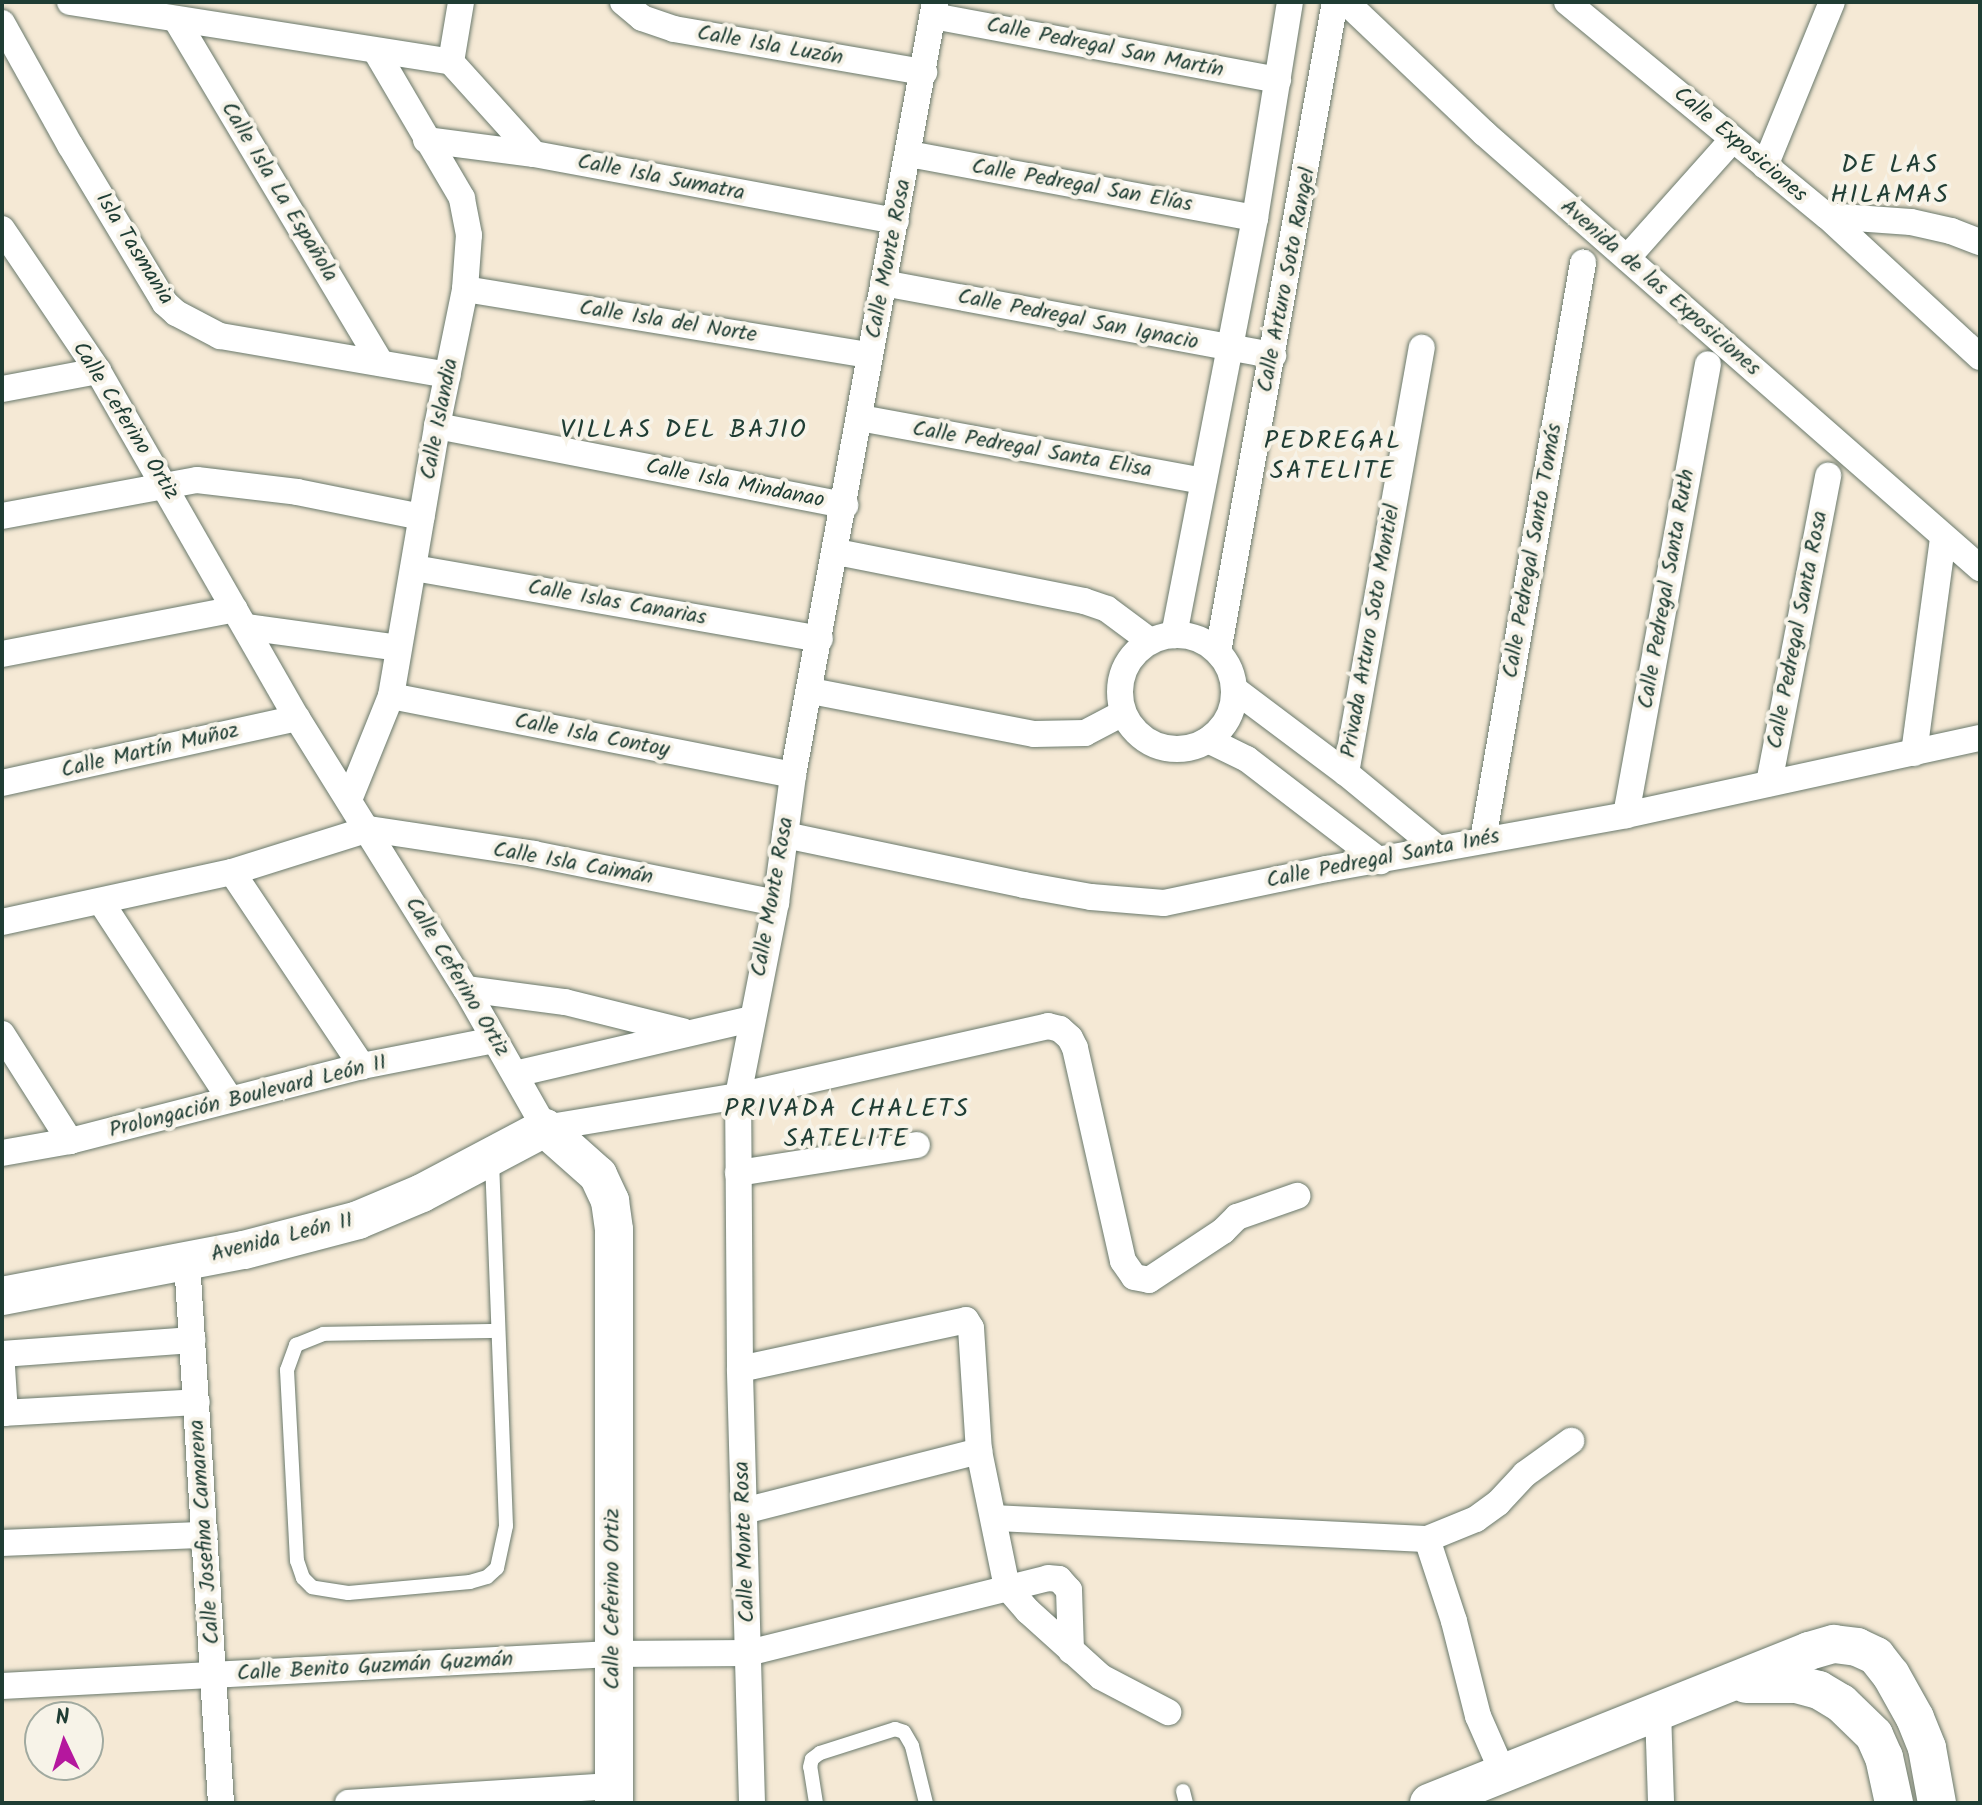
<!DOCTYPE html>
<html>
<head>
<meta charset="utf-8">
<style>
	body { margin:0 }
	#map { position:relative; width:1982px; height:1805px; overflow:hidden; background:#f5e9d5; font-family:Kalam,sans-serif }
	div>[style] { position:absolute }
	.roads { filter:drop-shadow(0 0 2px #6a796c) drop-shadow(0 0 2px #6a796c) }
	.lane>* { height:14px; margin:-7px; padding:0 7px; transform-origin:7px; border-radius:7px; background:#fff }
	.street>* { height:26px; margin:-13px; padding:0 13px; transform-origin:13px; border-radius:13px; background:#fff }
	.street>.ring { margin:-13px; padding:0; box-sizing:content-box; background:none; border:26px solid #fff; border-radius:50% }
	.secondary>* { height:38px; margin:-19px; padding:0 19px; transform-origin:19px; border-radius:19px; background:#fff }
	span { translate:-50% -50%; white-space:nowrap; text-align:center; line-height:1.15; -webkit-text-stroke:8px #f7f3e8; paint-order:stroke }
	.street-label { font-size:22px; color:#1f3d34 }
	.quarter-label { font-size:26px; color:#1f3d34; letter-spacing:2px }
	.frame { position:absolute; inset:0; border:4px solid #1f3d34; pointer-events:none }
	.north { position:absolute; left:24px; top:1701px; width:80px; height:80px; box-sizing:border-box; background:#f7f3e8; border:2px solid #a1aaa0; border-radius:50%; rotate:356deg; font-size:22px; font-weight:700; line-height:32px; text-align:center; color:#1f3d34 }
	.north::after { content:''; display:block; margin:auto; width:28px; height:36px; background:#b5179e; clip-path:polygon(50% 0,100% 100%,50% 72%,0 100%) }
</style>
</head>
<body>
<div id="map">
	<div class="roads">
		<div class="lane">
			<i style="left:492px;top:1161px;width:365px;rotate:87.8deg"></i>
			<i style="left:506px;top:1526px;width:43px;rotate:102.1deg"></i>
			<i style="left:497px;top:1568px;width:13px;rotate:138deg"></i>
			<i style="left:487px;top:1577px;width:18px;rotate:164deg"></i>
			<i style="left:470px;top:1582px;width:122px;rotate:174.8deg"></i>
			<i style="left:348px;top:1593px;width:36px;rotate:-171deg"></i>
			<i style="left:312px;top:1587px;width:13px;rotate:-135deg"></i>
			<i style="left:303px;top:1578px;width:18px;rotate:-109deg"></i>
			<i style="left:297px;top:1561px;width:191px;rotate:-93deg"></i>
			<i style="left:287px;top:1370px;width:27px;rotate:-70deg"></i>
			<i style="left:296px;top:1345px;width:29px;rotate:-22deg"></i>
			<i style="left:323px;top:1334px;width:174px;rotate:-1deg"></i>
			<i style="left:1183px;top:1791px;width:12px;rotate:76deg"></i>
			<i style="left:816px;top:1803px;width:36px;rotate:-99deg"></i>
			<i style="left:810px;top:1767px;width:8px;rotate:-76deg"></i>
			<i style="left:812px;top:1759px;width:10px;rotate:-37deg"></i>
			<i style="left:820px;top:1753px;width:79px;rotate:-17.7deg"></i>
			<i style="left:895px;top:1729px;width:9px;rotate:18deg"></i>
			<i style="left:904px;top:1732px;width:16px;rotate:60deg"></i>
			<i style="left:912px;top:1746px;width:59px;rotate:76.2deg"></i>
		</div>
		<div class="street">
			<i style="left:70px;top:2px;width:386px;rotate:8.9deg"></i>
			<i style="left:623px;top:2px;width:25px;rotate:40deg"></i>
			<i style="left:642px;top:18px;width:34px;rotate:19deg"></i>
			<i style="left:674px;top:29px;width:254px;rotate:9.8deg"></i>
			<i style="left:1346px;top:2px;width:190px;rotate:43.5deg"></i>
			<i style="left:1484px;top:133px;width:660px;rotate:41.25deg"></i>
			<i style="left:1567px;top:2px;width:337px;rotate:39.5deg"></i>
			<i style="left:1827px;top:216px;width:208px;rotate:42.7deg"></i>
			<i style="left:933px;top:16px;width:351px;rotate:10.5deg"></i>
			<i style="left:177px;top:21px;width:398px;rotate:59.2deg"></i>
			<i style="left:2px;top:23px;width:140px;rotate:60.9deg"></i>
			<i style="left:70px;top:145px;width:184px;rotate:59deg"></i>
			<i style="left:165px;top:303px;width:15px;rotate:42deg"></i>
			<i style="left:176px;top:313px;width:50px;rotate:27.6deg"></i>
			<i style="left:220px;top:336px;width:231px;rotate:9.7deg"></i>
			<i style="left:451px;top:62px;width:124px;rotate:47.9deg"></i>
			<i style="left:451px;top:62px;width:61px;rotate:-80.5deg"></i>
			<i style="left:426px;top:140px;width:109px;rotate:7.4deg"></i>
			<i style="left:534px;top:154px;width:368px;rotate:10.5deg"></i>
			<i style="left:909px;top:154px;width:352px;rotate:10.5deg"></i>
			<i style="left:1765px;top:166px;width:177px;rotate:-67.8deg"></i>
			<i style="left:1827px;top:216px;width:84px;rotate:4.1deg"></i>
			<i style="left:1911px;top:222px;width:41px;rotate:12.7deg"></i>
			<i style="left:1951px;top:231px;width:31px;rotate:21deg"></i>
			<i style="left:2px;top:229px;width:171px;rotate:55.9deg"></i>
			<i style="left:98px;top:371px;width:400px;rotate:60.2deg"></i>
			<i style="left:297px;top:718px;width:319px;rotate:58.1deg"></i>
			<i style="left:466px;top:989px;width:160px;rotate:60.4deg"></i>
			<i style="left:545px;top:1128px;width:196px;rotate:-9.4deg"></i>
			<i style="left:738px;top:1096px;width:318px;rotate:-12.7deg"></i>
			<i style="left:1048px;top:1026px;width:12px;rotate:14deg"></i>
			<i style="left:1060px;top:1029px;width:13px;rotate:42deg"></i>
			<i style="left:1070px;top:1038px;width:11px;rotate:63deg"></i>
			<i style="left:1075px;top:1048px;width:218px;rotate:77.3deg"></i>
			<i style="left:1123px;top:1261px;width:19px;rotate:55deg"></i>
			<i style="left:1134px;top:1277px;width:15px;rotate:11deg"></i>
			<i style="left:1149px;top:1280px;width:89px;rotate:-33.5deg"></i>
			<i style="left:1223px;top:1231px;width:20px;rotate:-45deg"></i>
			<i style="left:1237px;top:1217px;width:64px;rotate:-19.3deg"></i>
			<i style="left:1627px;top:258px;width:159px;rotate:-48.3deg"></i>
			<i style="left:883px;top:283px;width:397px;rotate:10.5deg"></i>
			<i style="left:465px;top:289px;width:410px;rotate:9.3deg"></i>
			<i style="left:2px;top:389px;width:98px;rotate:-10.6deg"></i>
			<i style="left:860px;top:418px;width:349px;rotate:10.4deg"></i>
			<i style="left:437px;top:426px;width:416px;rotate:11deg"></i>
			<i style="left:2px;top:516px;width:198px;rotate:-10.5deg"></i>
			<i style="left:197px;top:480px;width:101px;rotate:6.8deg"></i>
			<i style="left:297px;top:492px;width:127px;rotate:11.3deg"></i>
			<i style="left:837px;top:552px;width:252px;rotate:11.2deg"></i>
			<i style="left:1084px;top:601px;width:24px;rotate:19deg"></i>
			<i style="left:1107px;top:609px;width:54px;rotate:36.7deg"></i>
			<i style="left:414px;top:568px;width:412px;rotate:9.9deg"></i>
			<i style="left:246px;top:627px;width:154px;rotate:7.8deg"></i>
			<i style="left:1174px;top:635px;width:425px;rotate:-79deg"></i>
			<i style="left:1255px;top:218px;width:219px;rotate:-80.8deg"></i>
			<i class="ring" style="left:1120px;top:635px;width:88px;height:88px"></i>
			<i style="left:1218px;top:652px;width:660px;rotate:-79.8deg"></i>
			<i style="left:2px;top:654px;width:237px;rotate:-10.9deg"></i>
			<i style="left:1234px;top:689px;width:140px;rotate:36.9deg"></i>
			<i style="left:1346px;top:773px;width:118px;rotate:39.5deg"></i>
			<i style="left:811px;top:691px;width:227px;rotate:10.9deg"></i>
			<i style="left:1034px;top:734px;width:51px;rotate:-1.1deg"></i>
			<i style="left:1085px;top:733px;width:43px;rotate:-27.8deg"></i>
			<i style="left:391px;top:696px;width:410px;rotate:11.1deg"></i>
			<i style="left:1208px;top:740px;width:43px;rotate:26deg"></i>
			<i style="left:1247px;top:759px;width:168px;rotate:37.5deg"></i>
			<i style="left:1914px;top:753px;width:217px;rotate:-82.3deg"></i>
			<i style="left:1346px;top:773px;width:432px;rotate:-79.9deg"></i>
			<i style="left:2px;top:783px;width:302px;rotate:-12.4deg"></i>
			<i style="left:1769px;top:783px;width:313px;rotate:-79.1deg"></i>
			<i style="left:349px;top:800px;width:112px;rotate:-68deg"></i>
			<i style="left:391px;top:696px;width:274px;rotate:-80.3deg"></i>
			<i style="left:437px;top:426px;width:140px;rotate:-78.4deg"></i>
			<i style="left:465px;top:289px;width:54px;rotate:-85.8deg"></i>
			<i style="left:469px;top:235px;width:38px;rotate:-101deg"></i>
			<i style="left:462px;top:198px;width:168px;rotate:-120.4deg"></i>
			<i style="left:1626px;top:815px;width:458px;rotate:-79.7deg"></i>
			<i style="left:785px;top:835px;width:244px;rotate:11.8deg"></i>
			<i style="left:1024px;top:885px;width:68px;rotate:10.2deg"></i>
			<i style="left:1091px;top:897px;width:73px;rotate:4.7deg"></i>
			<i style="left:1164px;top:903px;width:167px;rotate:-11.8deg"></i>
			<i style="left:1327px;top:869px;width:304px;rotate:-10.2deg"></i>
			<i style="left:1626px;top:815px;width:362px;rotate:-12.3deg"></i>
			<i style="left:1483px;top:840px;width:586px;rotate:-80.17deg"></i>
			<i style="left:232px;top:872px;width:234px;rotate:56.2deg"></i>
			<i style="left:101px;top:902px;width:235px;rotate:56.8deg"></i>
			<i style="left:2px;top:922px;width:235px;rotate:-12.3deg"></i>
			<i style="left:232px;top:872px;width:144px;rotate:-17.4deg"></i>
			<i style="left:369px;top:829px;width:167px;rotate:8.6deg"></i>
			<i style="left:534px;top:854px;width:247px;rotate:11.4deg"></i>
			<i style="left:466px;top:989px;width:100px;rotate:7.5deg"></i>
			<i style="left:565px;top:1002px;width:121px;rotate:13.9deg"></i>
			<i style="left:2px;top:1034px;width:127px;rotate:57.6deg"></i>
			<i style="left:515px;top:1074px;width:242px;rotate:-13.1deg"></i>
			<i style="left:2px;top:1153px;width:69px;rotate:-10deg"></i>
			<i style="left:70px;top:1141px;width:301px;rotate:-14.4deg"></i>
			<i style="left:362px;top:1066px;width:135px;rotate:-11.1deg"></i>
			<i style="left:738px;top:1173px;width:181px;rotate:-8.9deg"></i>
			<i style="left:187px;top:1261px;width:543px;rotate:86.41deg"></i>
			<i style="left:2px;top:1354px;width:191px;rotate:-4.2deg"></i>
			<i style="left:2px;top:1367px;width:46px;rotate:86.3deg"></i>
			<i style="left:740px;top:1369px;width:231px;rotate:-12.2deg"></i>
			<i style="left:966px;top:1320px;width:9px;rotate:58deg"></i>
			<i style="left:971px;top:1328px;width:123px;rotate:86.3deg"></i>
			<i style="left:979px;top:1451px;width:139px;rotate:78.4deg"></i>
			<i style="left:1007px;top:1587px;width:32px;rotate:49deg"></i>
			<i style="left:1028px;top:1611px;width:98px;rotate:42.1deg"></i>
			<i style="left:1101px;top:1677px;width:76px;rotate:27.6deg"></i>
			<i style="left:2px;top:1413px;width:195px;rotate:-3.2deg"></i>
			<i style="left:744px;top:1511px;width:243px;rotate:-14.3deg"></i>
			<i style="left:995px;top:1518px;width:433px;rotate:2.8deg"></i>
			<i style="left:2px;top:1543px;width:203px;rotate:-2.3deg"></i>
			<i style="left:2px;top:1686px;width:610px;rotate:-3.01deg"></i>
			<i style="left:611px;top:1654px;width:137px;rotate:-0.4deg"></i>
			<i style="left:748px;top:1653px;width:309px;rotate:-14deg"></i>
			<i style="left:1048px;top:1578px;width:11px;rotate:5deg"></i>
			<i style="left:1059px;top:1579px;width:15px;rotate:48deg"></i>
			<i style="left:1069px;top:1590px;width:61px;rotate:88.1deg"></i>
			<i style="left:1658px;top:1711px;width:92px;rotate:88.1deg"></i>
			<i style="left:1503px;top:1773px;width:62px;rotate:-113.7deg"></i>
			<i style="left:1478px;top:1716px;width:98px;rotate:-104.2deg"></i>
			<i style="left:1454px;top:1621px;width:86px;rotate:-108.2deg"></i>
			<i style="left:1427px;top:1539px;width:53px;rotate:-22.2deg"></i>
			<i style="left:1476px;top:1519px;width:27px;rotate:-36deg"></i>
			<i style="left:1498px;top:1503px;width:40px;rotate:-47deg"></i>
			<i style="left:1525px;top:1474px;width:57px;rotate:-35.7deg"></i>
			<i style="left:348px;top:1803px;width:267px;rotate:-3.7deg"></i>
			<i style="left:752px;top:1803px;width:434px;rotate:-91.6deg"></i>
			<i style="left:740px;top:1369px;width:273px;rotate:-90.4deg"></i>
			<i style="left:738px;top:1096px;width:197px;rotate:-78.9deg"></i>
			<i style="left:776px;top:903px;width:129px;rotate:-82.4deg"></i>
			<i style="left:793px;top:775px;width:786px;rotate:-79.59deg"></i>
		</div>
		<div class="secondary">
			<i style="left:2px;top:1296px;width:246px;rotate:-10.8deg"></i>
			<i style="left:244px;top:1250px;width:118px;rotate:-14.7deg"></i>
			<i style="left:358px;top:1220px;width:69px;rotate:-22.9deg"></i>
			<i style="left:422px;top:1193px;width:139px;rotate:-27.9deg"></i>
			<i style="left:545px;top:1128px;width:71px;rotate:41.6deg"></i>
			<i style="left:598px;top:1175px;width:29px;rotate:65deg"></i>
			<i style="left:610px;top:1201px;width:29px;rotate:82deg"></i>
			<i style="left:614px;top:1230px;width:573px;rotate:90deg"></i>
			<i style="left:1746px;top:1684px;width:50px"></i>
			<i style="left:1796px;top:1684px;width:24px;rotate:15deg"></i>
			<i style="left:1819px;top:1690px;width:26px;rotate:31deg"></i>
			<i style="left:1841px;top:1703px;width:46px;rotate:44.1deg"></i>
			<i style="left:1874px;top:1735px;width:24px;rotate:66deg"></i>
			<i style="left:1884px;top:1757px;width:47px;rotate:77.7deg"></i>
			<i style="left:1429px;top:1803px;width:409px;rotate:-21.8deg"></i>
			<i style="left:1809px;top:1651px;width:26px;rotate:-16deg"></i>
			<i style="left:1834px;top:1644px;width:23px;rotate:7deg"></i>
			<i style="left:1857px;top:1647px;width:21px;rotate:25deg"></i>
			<i style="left:1876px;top:1656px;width:24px;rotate:52deg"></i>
			<i style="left:1891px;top:1675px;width:49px;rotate:60.8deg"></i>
			<i style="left:1915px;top:1718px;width:32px;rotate:68deg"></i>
			<i style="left:1927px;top:1748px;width:56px;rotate:79.7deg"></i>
		</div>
	</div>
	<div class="street-label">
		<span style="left:770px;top:46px;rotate:10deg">Calle Isla Luzón</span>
		<span style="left:1105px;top:48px;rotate:11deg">Calle Pedregal San Martín</span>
		<span style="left:1740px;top:145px;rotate:40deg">Calle Exposiciones</span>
		<span style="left:661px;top:178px;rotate:11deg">Calle Isla Sumatra</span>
		<span style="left:1082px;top:186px;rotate:10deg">Calle Pedregal San Elías</span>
		<span style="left:279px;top:192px;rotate:59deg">Calle Isla La Española</span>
		<span style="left:134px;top:249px;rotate:58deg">Isla Tasmania</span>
		<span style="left:889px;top:259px;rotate:-79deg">Calle Monte Rosa</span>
		<span style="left:1287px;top:280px;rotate:-79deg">Calle Arturo Soto Rangel</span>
		<span style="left:1660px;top:288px;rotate:41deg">Avenida de las Exposiciones</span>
		<span style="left:1078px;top:320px;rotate:11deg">Calle Pedregal San Ignacio</span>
		<span style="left:668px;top:322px;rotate:9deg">Calle Isla del Norte</span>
		<span style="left:440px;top:419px;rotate:-79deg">Calle Islandia</span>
		<span style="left:125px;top:421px;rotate:58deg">Calle Ceferino Ortiz</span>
		<span style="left:1032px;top:450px;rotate:10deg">Calle Pedregal Santa Elisa</span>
		<span style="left:735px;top:484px;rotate:11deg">Calle Isla Mindanao</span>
		<span style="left:1533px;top:551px;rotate:-80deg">Calle Pedregal Santo Tomás</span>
		<span style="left:1667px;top:589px;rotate:-80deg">Calle Pedregal Santa Ruth</span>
		<span style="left:617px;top:603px;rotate:10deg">Calle Islas Canarias</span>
		<span style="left:1798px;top:630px;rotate:-79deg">Calle Pedregal Santa Rosa</span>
		<span style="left:1371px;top:631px;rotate:-80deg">Privada Arturo Soto Montiel</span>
		<span style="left:592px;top:736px;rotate:11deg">Calle Isla Contoy</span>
		<span style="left:150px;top:751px;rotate:-13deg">Calle Martín Muñoz</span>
		<span style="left:1383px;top:859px;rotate:-11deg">Calle Pedregal Santa Inés</span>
		<span style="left:573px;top:864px;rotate:10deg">Calle Isla Caimán</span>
		<span style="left:773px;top:897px;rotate:-80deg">Calle Monte Rosa</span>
		<span style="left:457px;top:977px;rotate:59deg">Calle Ceferino Ortiz</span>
		<span style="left:248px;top:1097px;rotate:-14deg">Prolongación Boulevard León II</span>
		<span style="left:282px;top:1238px;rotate:-14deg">Avenida León II</span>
		<span style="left:205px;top:1532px;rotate:-94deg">Calle Josefina Camarena</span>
		<span style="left:745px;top:1542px;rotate:-92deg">Calle Monte Rosa</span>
		<span style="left:613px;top:1599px;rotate:-90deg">Calle Ceferino Ortiz</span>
		<span style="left:375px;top:1667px;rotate:-3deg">Calle Benito Guzmán Guzmán</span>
	</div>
	<div class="quarter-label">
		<span style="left:1890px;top:181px">DE LAS<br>HILAMAS</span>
		<span style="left:684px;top:431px">VILLAS DEL BAJIO</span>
		<span style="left:1333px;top:457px">PEDREGAL<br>SATELITE</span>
		<span style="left:847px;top:1125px">PRIVADA CHALETS<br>SATELITE</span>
	</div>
	<div class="frame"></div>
	<div class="north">N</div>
</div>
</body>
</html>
